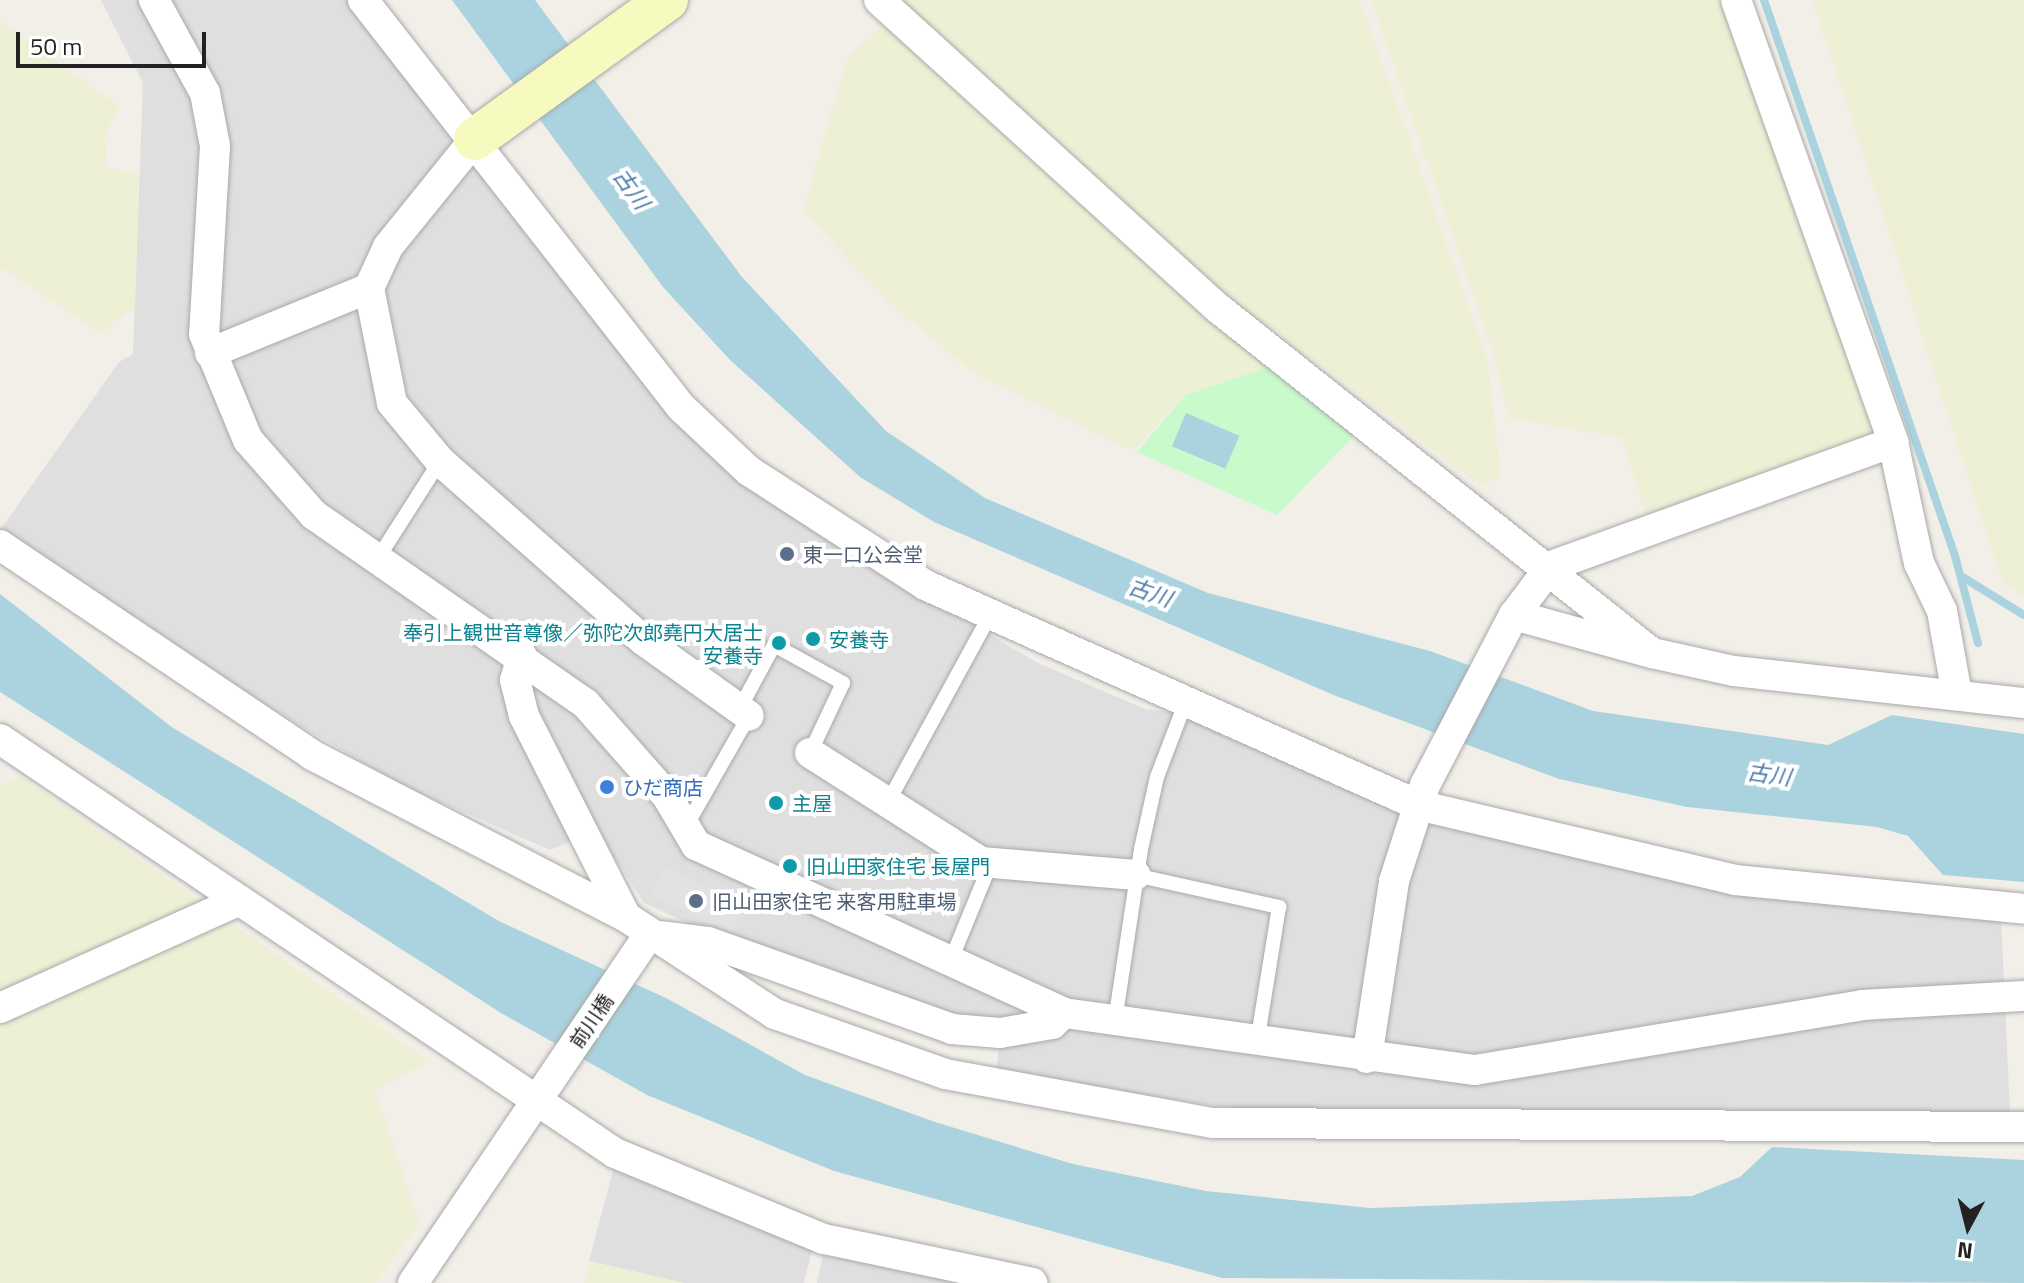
<!DOCTYPE html>
<html>
<head>
<meta charset="utf-8">
<style>
	body { margin:0 }
	#map { position:relative; width:2024px; height:1283px; overflow:hidden; background:#f2efe9; font-family:"Titillium Web","Noto Sans JP",sans-serif }
	div>[style] { position:absolute }
	.residential>* { inset:0; background:#e0dfdf }
	.farmland>* { inset:0; background:#eef0d5 }
	.park>* { inset:0; background:#c8facc }
	.parking>* { inset:0; background:#e2e2e2; transform-origin:0 0 }
	.water>* { inset:0; background:#aad3df; transform-origin:0 0 }
	.stream>* { height:8px; margin:-4px; padding:0 4px; transform-origin:4px; border-radius:4px; background:#aad3df }
	.roads { filter:drop-shadow(0 0 2px #a9a9a9) drop-shadow(0 0 2px #a9a9a9) }
	.lane>* { height:14px; margin:-7px; padding:0 7px; transform-origin:7px; border-radius:7px; background:#fff }
	.street>* { height:30px; margin:-15px; padding:0 15px; transform-origin:15px; border-radius:15px; background:#fff }
	.secondary>* { height:42px; margin:-21px; padding:0 21px; transform-origin:21px; border-radius:21px; background:#f7fabf }
	.dots>* { width:22px; height:22px; translate:-50% -50%; box-sizing:border-box; border:4px solid #fff; border-radius:50% }
	span { translate:-50% -50%; white-space:nowrap; text-align:center; line-height:1.15; -webkit-text-stroke:8px #fff; paint-order:stroke }
	.service-label { font-size:20px; color:#4e5e75 }
	.left { translate:0 -50%; text-align:left }
	.culture-label { font-size:20px; color:#0d838f }
	.right { translate:-100% -50%; text-align:right }
	.shop-label { font-size:20px; color:#366cbe }
	.street-label { font-size:20px; color:#222 }
	.water-label { font-size:22px; color:#4a7aab; font-style:italic }
	.north { position:absolute; left:1928px; top:1187px; width:80px; height:80px; -webkit-text-stroke:6px #fff; paint-order:stroke; rotate:187deg; font-size:22px; font-weight:700; line-height:32px; text-align:center; color:#222 }
	.north::after { content:''; display:block; margin:auto; width:28px; height:36px; background:#222; clip-path:polygon(50% 0,100% 100%,50% 72%,0 100%) }
	.scale { position:absolute; left:16px; top:32px; width:190px; height:36px; box-sizing:border-box; border:4px solid #222; border-top:0; padding-left:10px; font-size:24px; line-height:28px; white-space:nowrap; color:#222; -webkit-text-stroke:6px #fff; paint-order:stroke }
</style>
</head>
<body>
<div id="map">
	<div class="residential">
		<i style="clip-path:polygon(101px 0,346px 0,697px 437px,911px 588px,1038px 663px,1145px 709px,1189px 715px,1393px 804px,2001px 916px,2010px 1113px,1271px 1114px,996px 1072px,1002px 1023px,961px 1020px,746px 950px,644px 903px,597px 831px,550px 850px,401px 785px,267px 706px,1px 529px,119px 362px,133px 354px,143px 83px)"></i>
		<i style="clip-path:polygon(614px 1167px,813px 1246px,804px 1283px,684px 1283px,589px 1261px)"></i>
		<i style="clip-path:polygon(824px 1250px,982px 1283px,817px 1283px)"></i>
	</div>
	<div class="farmland">
		<i style="clip-path:polygon(895px 0,1360px 0,1488px 361px,1501px 478px,1481px 486px,1203px 277px)"></i>
		<i style="clip-path:polygon(1371px 0,1725px 0,1882px 434px,1648px 522px,1622px 438px,1508px 418px,1496px 361px)"></i>
		<i style="clip-path:polygon(1813px 0,2024px 0,2024px 597px,2002px 581px)"></i>
		<i style="clip-path:polygon(0 21px,120px 107px,105px 133px,107px 168px,139px 173px,135px 306px,101px 333px,0 267px)"></i>
		<i style="clip-path:polygon(888px 22px,1277px 364px,1184px 395px,1133px 451px,974px 373px,888px 302px,803px 210px,848px 55px)"></i>
		<i style="clip-path:polygon(20px 776px,429px 1061px,375px 1090px,419px 1224px,375px 1283px,0 1283px,0 784px)"></i>
		<i style="clip-path:polygon(589px 1261px,684px 1283px,585px 1283px)"></i>
	</div>
	<div class="park">
		<i style="clip-path:polygon(1280px 363px,1357px 433px,1277px 515px,1137px 452px,1185px 395px)"></i>
	</div>
	<div class="parking">
		<i style="left:664px;top:867px;width:89px;height:30px;rotate:27deg"></i>
	</div>
	<div class="water">
		<i style="clip-path:polygon(452px 0,535px 0,742px 277px,886px 431px,985px 498px,1208px 593px,1430px 651px,1593px 711px,1828px 745px,1892px 715px,2024px 734px,2024px 882px,1943px 875px,1908px 836px,1877px 827px,1687px 807px,1559px 779px,1336px 696px,934px 522px,860px 477px,730px 360px,663px 287px)"></i>
		<i style="left:1186px;top:413px;width:58px;height:36px;rotate:23deg"></i>
		<i style="clip-path:polygon(0 594px,173px 728px,499px 921px,668px 999px,805px 1075px,935px 1122px,1073px 1164px,1206px 1191px,1370px 1208px,1692px 1196px,1740px 1177px,1772px 1147px,2024px 1160px,2024px 1283px,1222px 1278px,834px 1171px,647px 1095px,501px 1013px,0 692px)"></i>
	</div>
	<div class="stream">
		<i style="left:1764px;top:0;width:588px;rotate:71.04deg"></i>
		<i style="left:1955px;top:556px;width:90px;rotate:75.2deg"></i>
		<i style="left:1961px;top:576px;width:74px;rotate:31.8deg"></i>
	</div>
	<div class="roads">
		<div class="lane">
			<i style="left:378px;top:558px;width:115px;rotate:-57.4deg"></i>
			<i style="left:740px;top:708px;width:72px;rotate:-61.6deg"></i>
			<i style="left:774px;top:645px;width:79px;rotate:28.8deg"></i>
			<i style="left:843px;top:683px;width:77px;rotate:115.2deg"></i>
			<i style="left:887px;top:804px;width:211px;rotate:-61.4deg"></i>
			<i style="left:685px;top:828px;width:129px;rotate:-60.3deg"></i>
			<i style="left:1135px;top:875px;width:148px;rotate:12.5deg"></i>
			<i style="left:1279px;top:907px;width:138px;rotate:99.2deg"></i>
			<i style="left:951px;top:960px;width:103px;rotate:-67.7deg"></i>
			<i style="left:1115px;top:1021px;width:174px;rotate:-81.4deg"></i>
			<i style="left:1141px;top:849px;width:74px;rotate:-77.5deg"></i>
			<i style="left:1157px;top:777px;width:81px;rotate:-69.1deg"></i>
		</div>
		<div class="street">
			<i style="left:154px;top:0;width:106px;rotate:61.3deg"></i>
			<i style="left:205px;top:93px;width:54px;rotate:79.3deg"></i>
			<i style="left:215px;top:146px;width:188px;rotate:93.3deg"></i>
			<i style="left:204px;top:334px;width:115px;rotate:67.5deg"></i>
			<i style="left:248px;top:440px;width:100px;rotate:48.7deg"></i>
			<i style="left:314px;top:515px;width:330px;rotate:34.8deg"></i>
			<i style="left:585px;top:703px;width:124px;rotate:48.6deg"></i>
			<i style="left:667px;top:796px;width:57px;rotate:59.4deg"></i>
			<i style="left:696px;top:845px;width:405px;rotate:24.5deg"></i>
			<i style="left:1064px;top:1013px;width:415px;rotate:7.9deg"></i>
			<i style="left:1475px;top:1070px;width:393px;rotate:-9.5deg"></i>
			<i style="left:1863px;top:1005px;width:161px;rotate:-3.2deg"></i>
			<i style="left:363px;top:0;width:517px;rotate:52deg"></i>
			<i style="left:681px;top:407px;width:93px;rotate:43.3deg"></i>
			<i style="left:749px;top:471px;width:210px;rotate:32.9deg"></i>
			<i style="left:925px;top:585px;width:540px;rotate:24.05deg"></i>
			<i style="left:1418px;top:805px;width:326px;rotate:13.3deg"></i>
			<i style="left:1735px;top:880px;width:290px;rotate:5.7deg"></i>
			<i style="left:879px;top:0;width:459px;rotate:42.3deg"></i>
			<i style="left:1219px;top:309px;width:553px;rotate:38.47deg"></i>
			<i style="left:1652px;top:653px;width:84px;rotate:12.4deg"></i>
			<i style="left:1734px;top:671px;width:292px;rotate:6.3deg"></i>
			<i style="left:1736px;top:0;width:469px;rotate:70.4deg"></i>
			<i style="left:1893px;top:442px;width:124px;rotate:77.9deg"></i>
			<i style="left:1919px;top:563px;width:53px;rotate:64.4deg"></i>
			<i style="left:1942px;top:611px;width:84px;rotate:79.8deg"></i>
			<i style="left:475px;top:139px;width:139px;rotate:128.9deg"></i>
			<i style="left:388px;top:247px;width:45px;rotate:114.9deg"></i>
			<i style="left:369px;top:288px;width:117px;rotate:78.7deg"></i>
			<i style="left:392px;top:403px;width:75px;rotate:50.4deg"></i>
			<i style="left:440px;top:461px;width:271px;rotate:41.4deg"></i>
			<i style="left:643px;top:640px;width:130px;rotate:35.6deg"></i>
			<i style="left:210px;top:353px;width:172px;rotate:-22.2deg"></i>
			<i style="left:0;top:545px;width:376px;rotate:33.9deg"></i>
			<i style="left:312px;top:755px;width:353px;rotate:27.3deg"></i>
			<i style="left:626px;top:917px;width:178px;rotate:33.1deg"></i>
			<i style="left:775px;top:1014px;width:180px;rotate:19.4deg"></i>
			<i style="left:945px;top:1074px;width:272px;rotate:10.4deg"></i>
			<i style="left:1213px;top:1123px;width:811px;rotate:0.28deg"></i>
			<i style="left:1514px;top:615px;width:138px;rotate:15.5deg"></i>
			<i style="left:522px;top:656px;width:25px;rotate:106deg"></i>
			<i style="left:515px;top:680px;width:37px;rotate:76deg"></i>
			<i style="left:524px;top:716px;width:225px;rotate:63.1deg"></i>
			<i style="left:0;top:739px;width:741px;rotate:33.95deg"></i>
			<i style="left:615px;top:1153px;width:226px;rotate:22.4deg"></i>
			<i style="left:824px;top:1239px;width:213px;rotate:11.9deg"></i>
			<i style="left:810px;top:753px;width:203px;rotate:32.5deg"></i>
			<i style="left:981px;top:862px;width:155px;rotate:4.8deg"></i>
			<i style="left:659px;top:936px;width:49px;rotate:7deg"></i>
			<i style="left:708px;top:942px;width:259px;rotate:19.6deg"></i>
			<i style="left:952px;top:1029px;width:48px;rotate:4.8deg"></i>
			<i style="left:1000px;top:1033px;width:53px;rotate:-9.8deg"></i>
			<i style="left:1052px;top:1024px;width:16px;rotate:-43deg"></i>
			<i style="left:0;top:1008px;width:256px;rotate:-24.2deg"></i>
			<i style="left:1367px;top:1058px;width:179px;rotate:-81.3deg"></i>
			<i style="left:1394px;top:881px;width:101px;rotate:-72.1deg"></i>
			<i style="left:1425px;top:785px;width:192px;rotate:-62.4deg"></i>
			<i style="left:1514px;top:615px;width:61px;rotate:-52.9deg"></i>
			<i style="left:1551px;top:566px;width:364px;rotate:-19.9deg"></i>
			<i style="left:413px;top:1283px;width:420px;rotate:-55.9deg"></i>
		</div>
		<div class="secondary">
			<i style="left:475px;top:139px;width:237px;rotate:-35.9deg"></i>
		</div>
	</div>
	<div class="dots">
		<i style="left:787px;top:554px;background:#5c6f8a"></i>
		<i style="left:813px;top:639px;background:#0f9aa8"></i>
		<i style="left:779px;top:643px;background:#0f9aa8"></i>
		<i style="left:607px;top:787px;background:#3f7fe0"></i>
		<i style="left:776px;top:803px;background:#0f9aa8"></i>
		<i style="left:790px;top:866px;background:#0f9aa8"></i>
		<i style="left:696px;top:901px;background:#5c6f8a"></i>
	</div>
	<div class="service-label">
		<span class="left" style="left:803px;top:554px">東一口公会堂</span>
		<span class="left" style="left:712px;top:901px">旧山田家住宅 来客用駐車場</span>
	</div>
	<div class="culture-label">
		<span class="right" style="left:763px;top:644px">奉引上観世音尊像／弥陀次郎堯円大居士<br>安養寺</span>
		<span class="left" style="left:829px;top:639px">安養寺</span>
		<span class="left" style="left:792px;top:803px">主屋</span>
		<span class="left" style="left:806px;top:866px">旧山田家住宅 長屋門</span>
	</div>
	<div class="shop-label">
		<span class="left" style="left:623px;top:787px">ひだ商店</span>
	</div>
	<div class="street-label">
		<span style="left:591px;top:1021px;rotate:-56deg">前川橋</span>
	</div>
	<div class="water-label">
		<span style="left:631px;top:189px;rotate:54deg">古川</span>
		<span style="left:1150px;top:593px;rotate:19deg">古川</span>
		<span style="left:1769px;top:775px;rotate:8deg">古川</span>
	</div>
	<div class="north">N</div>
	<div class="scale">50 m</div>
</div>
</body>
</html>
